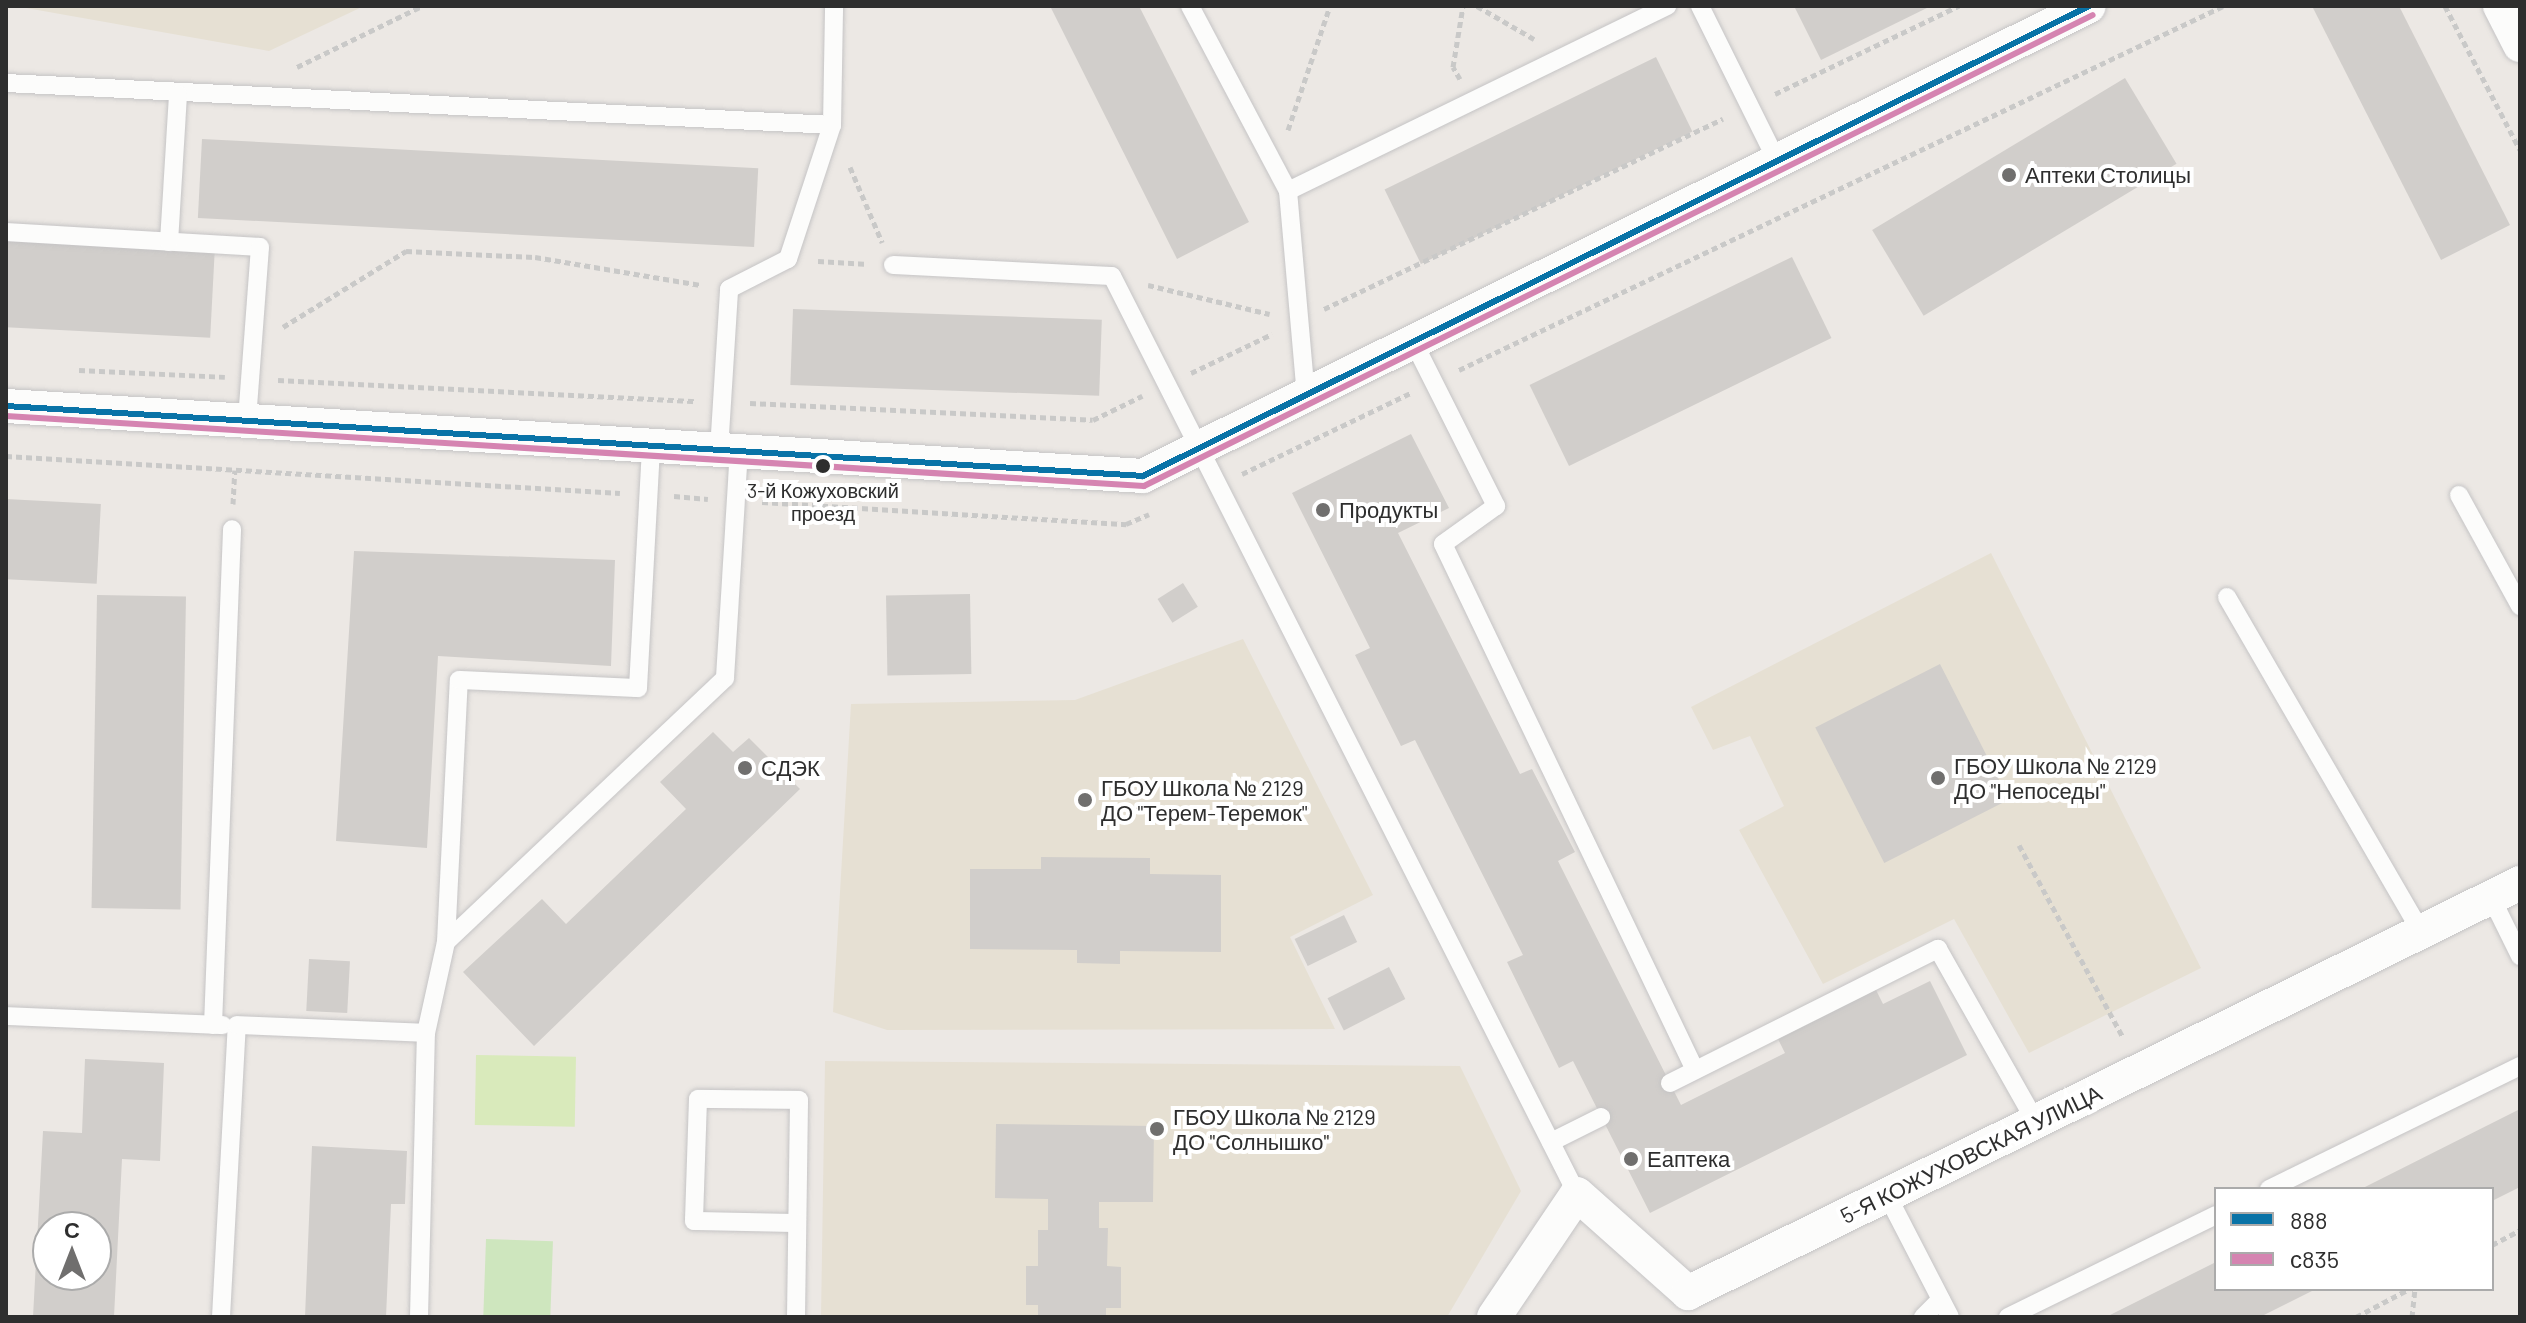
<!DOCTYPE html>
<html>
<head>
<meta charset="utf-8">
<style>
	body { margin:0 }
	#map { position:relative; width:2526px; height:1323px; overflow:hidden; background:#ece8e4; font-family:Barlow,sans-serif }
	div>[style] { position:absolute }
	.education>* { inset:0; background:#e6e0d3 }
	.green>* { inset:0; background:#cee6be; transform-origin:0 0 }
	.pitch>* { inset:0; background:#d9eabb; transform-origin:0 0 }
	.building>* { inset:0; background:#d1cecb; transform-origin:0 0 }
	.path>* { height:5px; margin-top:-2.5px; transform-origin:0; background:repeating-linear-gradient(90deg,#c9c9c8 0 6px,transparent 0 10px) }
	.roads { filter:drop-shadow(0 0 2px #c5c4c5) drop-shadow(0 0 2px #c5c4c5) }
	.lane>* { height:18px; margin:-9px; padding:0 9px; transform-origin:9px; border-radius:9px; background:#fcfcfb }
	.street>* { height:34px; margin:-17px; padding:0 17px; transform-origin:17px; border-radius:17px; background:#fcfcfb }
	.bus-1>* { height:6px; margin:-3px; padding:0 3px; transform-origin:3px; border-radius:3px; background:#0973a7 }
	.bus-2>* { height:6px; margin:-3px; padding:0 3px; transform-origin:3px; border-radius:3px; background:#d584b1 }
	.dots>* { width:22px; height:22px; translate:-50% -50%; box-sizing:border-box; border:4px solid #fff; border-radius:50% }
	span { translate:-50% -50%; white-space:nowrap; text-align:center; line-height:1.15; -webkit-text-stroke:8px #fff; paint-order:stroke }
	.bus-label { font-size:20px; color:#2e2e2e }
	.poi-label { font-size:22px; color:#2e2e2e }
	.left { translate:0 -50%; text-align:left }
	.street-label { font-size:22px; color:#2e2e2e }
	.frame { position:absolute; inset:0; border:8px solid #2e2e2e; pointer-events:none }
	.legend { position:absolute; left:2214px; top:1187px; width:280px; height:104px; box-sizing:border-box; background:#fff; border:2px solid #ababab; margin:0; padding:10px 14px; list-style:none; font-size:24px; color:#2e2e2e }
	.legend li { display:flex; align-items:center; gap:16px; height:40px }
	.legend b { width:40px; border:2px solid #ababab }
	.north { position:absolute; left:32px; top:1211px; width:80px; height:80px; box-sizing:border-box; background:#fff; border:2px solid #ababab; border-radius:50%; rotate:0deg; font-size:22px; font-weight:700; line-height:32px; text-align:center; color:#2e2e2e }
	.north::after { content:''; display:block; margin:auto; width:28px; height:36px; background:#706f6e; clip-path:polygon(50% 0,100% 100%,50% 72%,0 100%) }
</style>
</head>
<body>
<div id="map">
	<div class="education">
		<i style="clip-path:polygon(15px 6px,364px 6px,269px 51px)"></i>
		<i style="clip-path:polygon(1991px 553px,2201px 968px,2029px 1053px,1954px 919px,1823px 984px,1739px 830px,1784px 806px,1750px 736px,1713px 750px,1691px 707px)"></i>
		<i style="clip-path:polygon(1243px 639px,1373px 895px,1290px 937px,1335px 1029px,887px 1030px,833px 1012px,851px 704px,1075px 700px)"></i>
		<i style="clip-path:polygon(825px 1061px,1460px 1066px,1521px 1191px,1447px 1317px,821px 1317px)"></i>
	</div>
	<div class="green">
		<i style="left:486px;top:1239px;width:67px;height:77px;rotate:2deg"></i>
	</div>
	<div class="pitch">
		<i style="left:476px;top:1055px;width:100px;height:70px;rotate:1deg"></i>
	</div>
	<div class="building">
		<i style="clip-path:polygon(1050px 6px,1139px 6px,1249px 222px,1177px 259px)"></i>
		<i style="clip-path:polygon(1794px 6px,1931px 6px,1821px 60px)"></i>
		<i style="clip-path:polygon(2312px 6px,2399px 6px,2510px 225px,2441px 260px)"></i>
		<i style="left:1656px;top:57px;width:83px;height:302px;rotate:64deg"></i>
		<i style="left:2125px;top:78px;width:100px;height:295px;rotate:59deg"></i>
		<i style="left:202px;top:139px;width:557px;height:79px;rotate:3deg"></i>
		<i style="left:6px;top:240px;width:209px;height:87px;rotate:3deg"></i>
		<i style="left:1792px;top:257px;width:90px;height:292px;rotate:64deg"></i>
		<i style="left:793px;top:309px;width:309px;height:76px;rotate:2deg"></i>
		<i style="clip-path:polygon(1411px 434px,1449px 508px,1398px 533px,1520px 774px,1532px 769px,1575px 852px,1558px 861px,1681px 1105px,1785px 1053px,1775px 1033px,1873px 984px,1883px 1004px,1930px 981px,1967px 1055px,1650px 1213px,1573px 1061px,1559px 1068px,1507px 962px,1523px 955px,1415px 740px,1401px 746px,1355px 655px,1370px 648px,1292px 493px)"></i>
		<i style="left:6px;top:499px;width:95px;height:80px;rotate:3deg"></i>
		<i style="clip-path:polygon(354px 551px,615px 560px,611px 666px,438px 656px,427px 848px,336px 841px)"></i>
		<i style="left:1183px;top:583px;width:28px;height:30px;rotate:58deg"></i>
		<i style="left:970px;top:594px;width:80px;height:84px;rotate:89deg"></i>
		<i style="left:97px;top:595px;width:89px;height:313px;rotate:1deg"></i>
		<i style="left:1940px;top:664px;width:152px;height:140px;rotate:63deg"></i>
		<i style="clip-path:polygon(713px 732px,733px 752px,749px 738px,800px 789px,534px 1046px,463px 972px,542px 899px,566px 924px,686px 809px,660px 782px)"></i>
		<i style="clip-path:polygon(1041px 857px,1150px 858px,1150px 874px,1221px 875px,1221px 952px,1120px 951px,1120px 964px,1077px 963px,1077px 950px,970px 949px,970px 869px,1041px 869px)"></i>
		<i style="left:1344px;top:915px;width:30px;height:55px;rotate:64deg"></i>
		<i style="left:309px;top:959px;width:41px;height:52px;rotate:3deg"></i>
		<i style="left:1389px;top:967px;width:36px;height:69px;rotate:63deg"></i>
		<i style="clip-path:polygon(evenodd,85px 1059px,164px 1063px,160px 1161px,122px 1159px,114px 1317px,33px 1317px,43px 1131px,82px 1133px,85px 1059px,48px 1227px,96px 1227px,96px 1275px,48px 1275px,48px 1227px)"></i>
		<i style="clip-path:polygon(2520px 1109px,2520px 1187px,2492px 1201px,2492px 1189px,2361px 1189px)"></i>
		<i style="clip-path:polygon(996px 1124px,1154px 1126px,1153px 1202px,1099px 1202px,1099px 1228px,1108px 1228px,1107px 1266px,1121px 1267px,1121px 1308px,1106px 1308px,1106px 1317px,1038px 1317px,1038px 1305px,1026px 1305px,1026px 1266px,1038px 1266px,1038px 1230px,1048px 1230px,1048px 1199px,995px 1198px)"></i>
		<i style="clip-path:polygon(312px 1146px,407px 1151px,405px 1204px,391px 1204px,386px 1317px,305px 1317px)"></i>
		<i style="clip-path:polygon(2216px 1262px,2216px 1289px,2316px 1289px,2260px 1317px,2106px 1317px)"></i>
	</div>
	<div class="path">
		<i style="left:1477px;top:6px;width:66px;rotate:30.1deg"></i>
		<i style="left:2445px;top:6px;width:162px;rotate:62.5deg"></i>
		<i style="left:297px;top:67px;width:139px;rotate:-26deg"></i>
		<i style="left:1460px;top:79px;width:14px;rotate:-120deg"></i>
		<i style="left:1453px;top:67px;width:62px;rotate:-80.7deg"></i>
		<i style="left:1775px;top:94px;width:204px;rotate:-25.6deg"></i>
		<i style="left:1288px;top:130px;width:131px;rotate:-71.3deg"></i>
		<i style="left:850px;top:167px;width:82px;rotate:66.9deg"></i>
		<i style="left:818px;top:261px;width:50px;rotate:3.4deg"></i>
		<i style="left:1148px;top:285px;width:125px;rotate:13.4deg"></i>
		<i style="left:1324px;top:309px;width:442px;rotate:-25.5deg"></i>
		<i style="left:283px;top:327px;width:145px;rotate:-31.7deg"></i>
		<i style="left:406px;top:251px;width:129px;rotate:2.7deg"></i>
		<i style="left:535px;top:257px;width:168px;rotate:9.6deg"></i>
		<i style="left:79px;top:370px;width:146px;rotate:2.7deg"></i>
		<i style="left:1459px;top:370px;width:846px;rotate:-25.47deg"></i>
		<i style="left:1191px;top:373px;width:90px;rotate:-25.7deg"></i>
		<i style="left:278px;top:380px;width:419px;rotate:2.9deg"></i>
		<i style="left:750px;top:403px;width:343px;rotate:2.8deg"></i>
		<i style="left:1093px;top:420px;width:55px;rotate:-26.1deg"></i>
		<i style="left:6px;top:456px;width:615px;rotate:3.45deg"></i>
		<i style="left:1242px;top:474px;width:187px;rotate:-25.7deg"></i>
		<i style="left:674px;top:496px;width:34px;rotate:5deg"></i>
		<i style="left:762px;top:502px;width:365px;rotate:3.5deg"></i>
		<i style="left:1126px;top:524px;width:25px;rotate:-23deg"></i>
		<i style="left:233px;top:504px;width:34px;rotate:-87deg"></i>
		<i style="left:2019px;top:845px;width:218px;rotate:61.6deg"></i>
		<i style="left:2492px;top:1245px;width:32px;rotate:-28deg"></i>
		<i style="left:2356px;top:1317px;width:60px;rotate:-27.8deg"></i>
		<i style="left:2412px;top:1317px;width:28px;rotate:-84deg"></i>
	</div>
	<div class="roads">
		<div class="lane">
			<i style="left:1190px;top:6px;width:209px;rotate:62.1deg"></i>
			<i style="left:1288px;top:191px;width:205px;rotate:85deg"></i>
			<i style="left:1700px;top:6px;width:173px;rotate:63.6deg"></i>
			<i style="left:6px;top:83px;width:827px;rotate:2.91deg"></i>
			<i style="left:1288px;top:191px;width:422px;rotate:-26deg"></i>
			<i style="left:6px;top:232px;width:254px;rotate:3.4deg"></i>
			<i style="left:260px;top:247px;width:174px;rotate:94.3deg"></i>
			<i style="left:169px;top:242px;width:148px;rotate:-86.5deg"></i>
			<i style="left:893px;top:265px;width:219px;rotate:2.9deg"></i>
			<i style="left:1112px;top:276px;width:1029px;rotate:63.14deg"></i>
			<i style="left:1413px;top:341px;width:185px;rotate:63.3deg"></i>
			<i style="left:1496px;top:506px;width:65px;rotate:144.4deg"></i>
			<i style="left:1443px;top:544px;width:583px;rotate:64.4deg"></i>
			<i style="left:719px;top:450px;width:161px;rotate:-86.4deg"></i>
			<i style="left:729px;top:289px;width:66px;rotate:-27deg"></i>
			<i style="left:788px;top:259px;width:141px;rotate:-71.8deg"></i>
			<i style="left:832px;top:125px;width:119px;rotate:-89deg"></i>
			<i style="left:2459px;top:495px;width:127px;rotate:61.2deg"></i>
			<i style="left:2227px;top:597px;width:386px;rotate:59.9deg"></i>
			<i style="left:2491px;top:897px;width:66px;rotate:63.8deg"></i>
			<i style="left:446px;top:942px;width:262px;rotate:-87.2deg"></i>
			<i style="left:459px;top:680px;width:179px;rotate:2.6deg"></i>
			<i style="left:638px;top:688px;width:243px;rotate:-86.9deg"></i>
			<i style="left:6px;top:1016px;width:217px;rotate:2.4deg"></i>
			<i style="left:213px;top:1025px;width:496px;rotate:-87.8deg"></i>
			<i style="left:1670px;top:1083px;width:300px;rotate:-26.6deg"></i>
			<i style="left:1938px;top:949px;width:199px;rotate:60.5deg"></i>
			<i style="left:1551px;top:1142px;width:56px;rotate:-26.6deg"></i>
			<i style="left:2269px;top:1189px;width:280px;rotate:-26.1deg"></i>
			<i style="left:1887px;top:1195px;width:137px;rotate:62.7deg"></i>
			<i style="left:221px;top:1317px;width:292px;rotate:-86.9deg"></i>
			<i style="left:237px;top:1025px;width:189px;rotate:2.4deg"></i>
			<i style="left:426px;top:1033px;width:93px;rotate:-77.6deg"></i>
			<i style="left:446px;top:942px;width:384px;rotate:-43.4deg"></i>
			<i style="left:725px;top:678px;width:227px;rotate:-86.5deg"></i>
			<i style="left:419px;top:1317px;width:284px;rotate:-88.6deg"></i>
			<i style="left:796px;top:1317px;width:217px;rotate:-89.2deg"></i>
			<i style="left:799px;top:1100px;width:101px;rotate:-179.4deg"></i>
			<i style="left:698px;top:1099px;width:122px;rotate:91.9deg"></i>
			<i style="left:694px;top:1221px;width:103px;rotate:1.1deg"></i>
			<i style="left:1923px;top:1317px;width:25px;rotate:-45deg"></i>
			<i style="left:2008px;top:1317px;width:232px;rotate:-26.1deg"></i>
		</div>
		<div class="street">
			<i style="left:2500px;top:6px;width:44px;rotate:62.9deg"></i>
			<i style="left:6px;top:406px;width:1139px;rotate:3.52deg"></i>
			<i style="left:1143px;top:476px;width:1056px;rotate:-26.42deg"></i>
			<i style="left:1494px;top:1317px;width:148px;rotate:-56deg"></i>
			<i style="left:1577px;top:1194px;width:149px;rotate:41.7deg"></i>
			<i style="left:1688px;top:1293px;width:928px;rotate:-26.23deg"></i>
		</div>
	</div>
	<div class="bus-1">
		<i style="left:6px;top:406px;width:1139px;rotate:3.52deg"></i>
		<i style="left:1143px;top:476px;width:1056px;rotate:-26.42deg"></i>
	</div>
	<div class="bus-2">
		<i style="left:6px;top:416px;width:1140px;rotate:3.52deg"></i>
		<i style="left:1144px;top:486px;width:1059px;rotate:-26.4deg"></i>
	</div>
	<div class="dots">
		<i style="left:2009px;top:175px;background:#706f6e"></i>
		<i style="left:823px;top:466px;background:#2e2e2e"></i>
		<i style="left:1323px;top:510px;background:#706f6e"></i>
		<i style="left:745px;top:768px;background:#706f6e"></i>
		<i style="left:1938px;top:778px;background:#706f6e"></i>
		<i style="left:1085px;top:800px;background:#706f6e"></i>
		<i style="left:1157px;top:1129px;background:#706f6e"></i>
		<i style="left:1631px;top:1159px;background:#706f6e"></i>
	</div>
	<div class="bus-label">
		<span style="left:823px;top:502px">3-й Кожуховский<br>проезд</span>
	</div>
	<div class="poi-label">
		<span class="left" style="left:2025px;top:175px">Аптеки Столицы</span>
		<span class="left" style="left:1339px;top:510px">Продукты</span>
		<span class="left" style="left:1954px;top:778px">ГБОУ Школа № 2129<br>ДО "Непоседы"</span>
		<span class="left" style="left:761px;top:768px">СДЭК</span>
		<span class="left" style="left:1101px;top:800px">ГБОУ Школа № 2129<br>ДО "Терем-Теремок"</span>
		<span class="left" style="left:1173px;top:1129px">ГБОУ Школа № 2129<br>ДО "Солнышко"</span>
		<span class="left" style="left:1647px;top:1159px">Еаптека</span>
	</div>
	<div class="street-label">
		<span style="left:1971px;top:1154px;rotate:-26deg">5-Я КОЖУХОВСКАЯ УЛИЦА</span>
	</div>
	<div class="frame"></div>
	<ul class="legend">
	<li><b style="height:10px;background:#0973a7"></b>888</li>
	<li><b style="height:10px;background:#d584b1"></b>с835</li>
	</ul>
	<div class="north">С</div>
</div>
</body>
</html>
